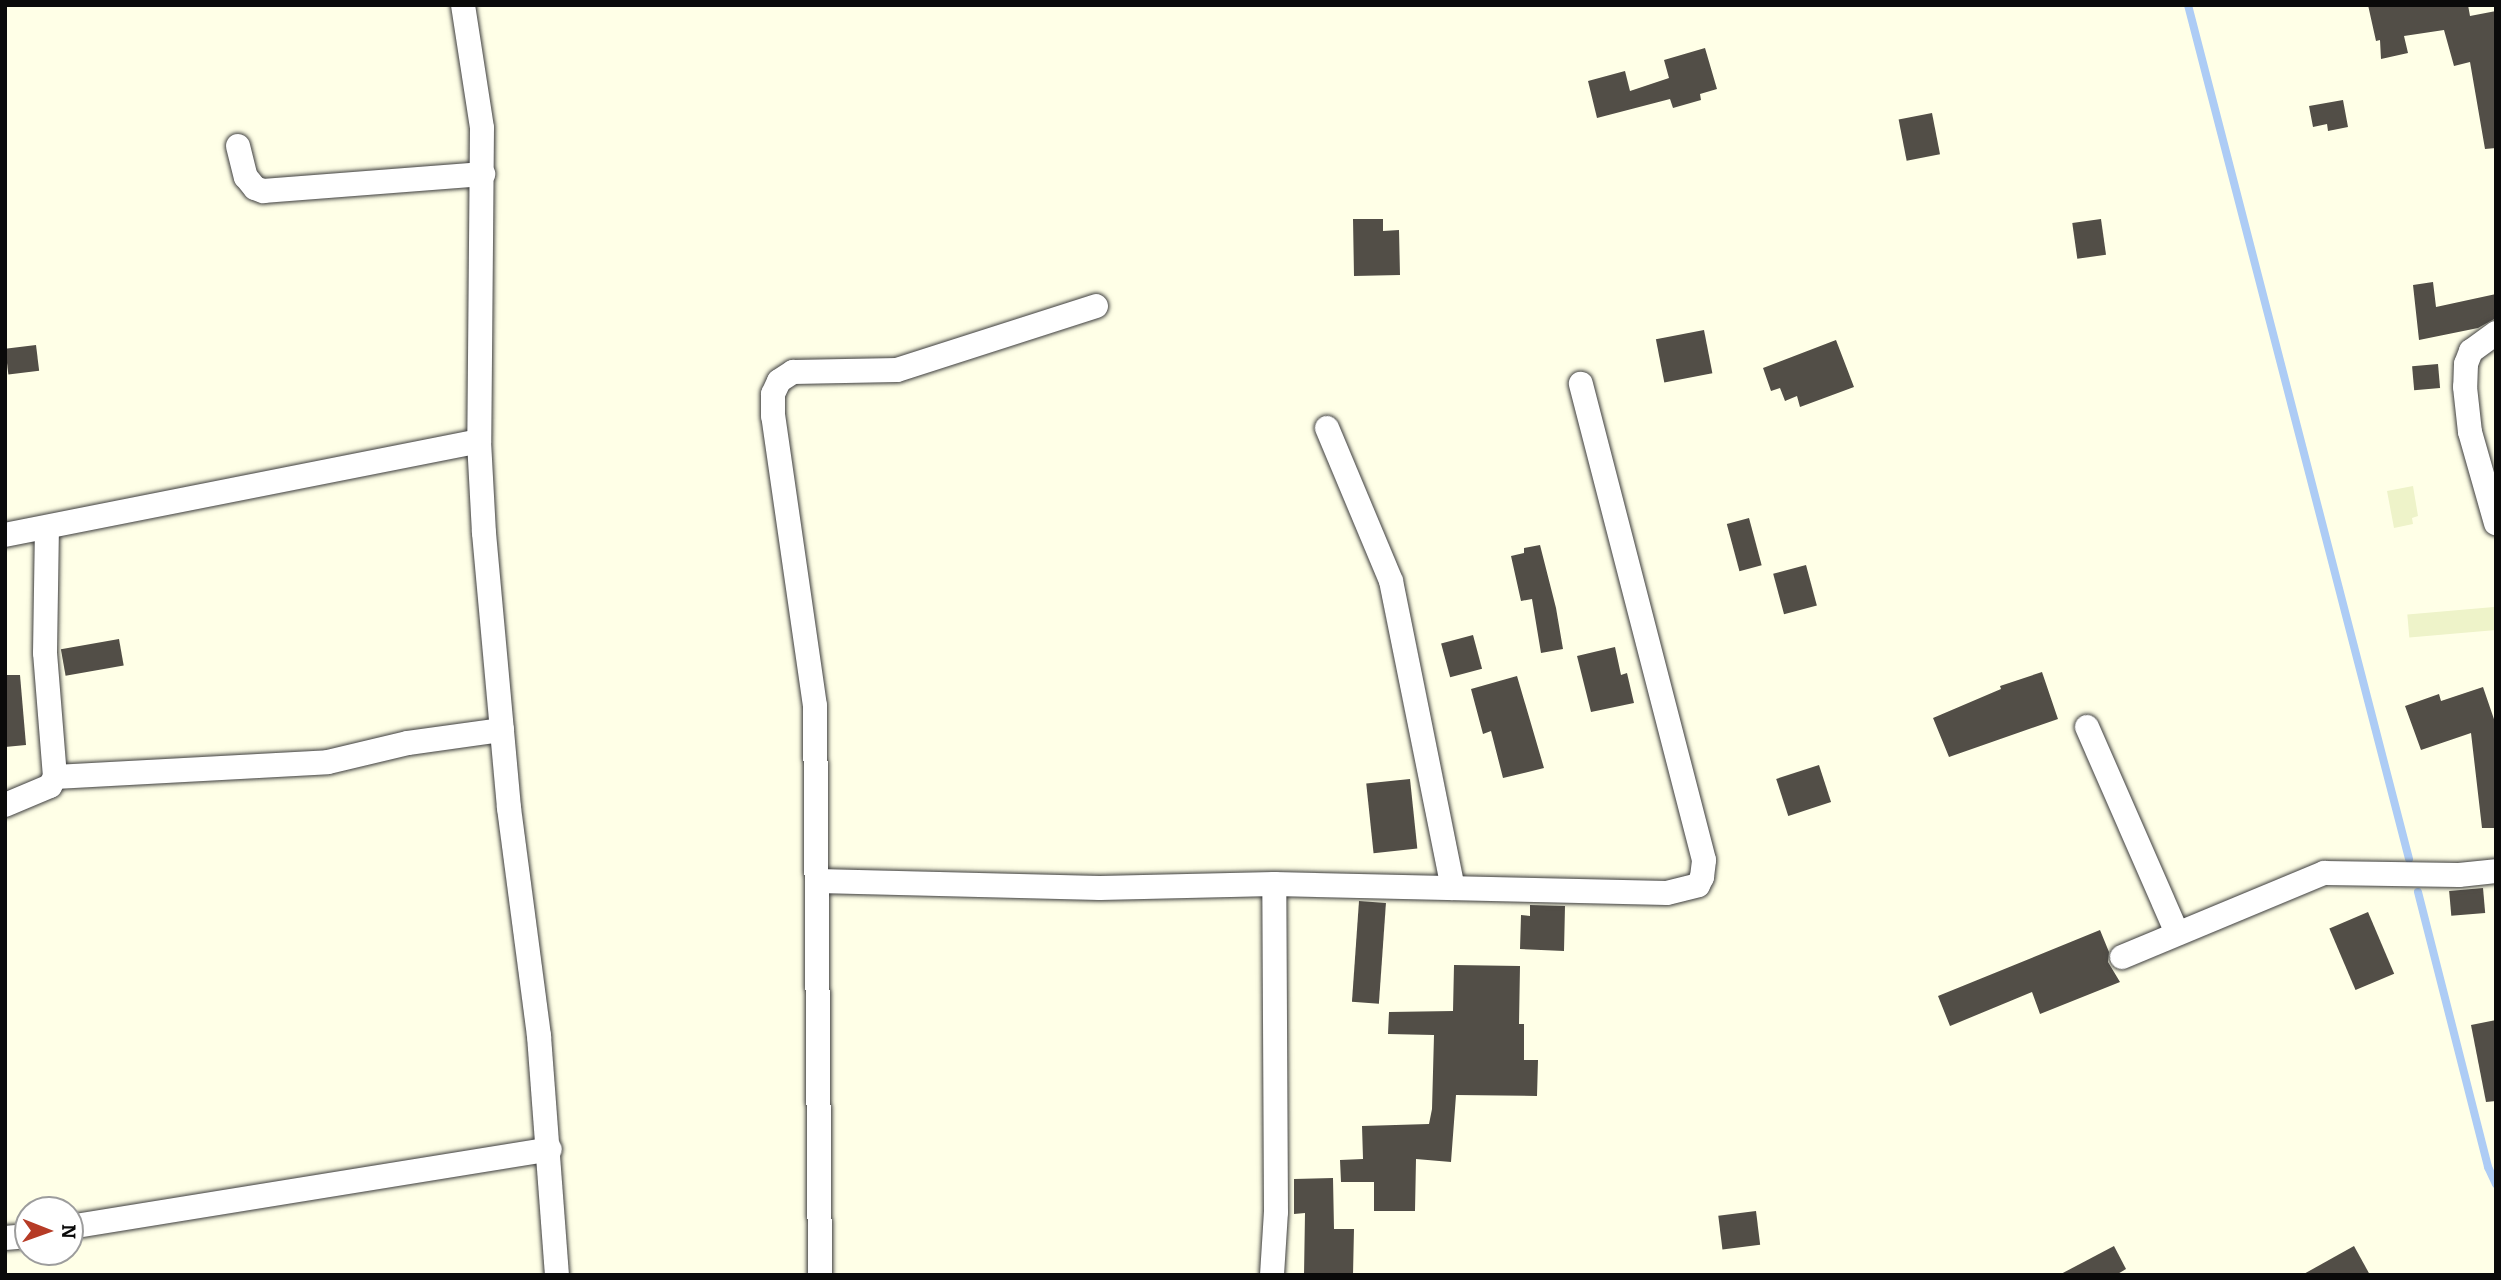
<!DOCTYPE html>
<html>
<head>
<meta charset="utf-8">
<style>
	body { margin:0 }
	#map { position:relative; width:2501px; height:1280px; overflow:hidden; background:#ffffe7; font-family:Bitter,serif }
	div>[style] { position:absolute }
	.farmland>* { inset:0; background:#eef3c9; transform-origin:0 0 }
	.stream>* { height:8px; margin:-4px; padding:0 4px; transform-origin:4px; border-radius:4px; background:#adccf5 }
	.building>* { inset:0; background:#524e47; transform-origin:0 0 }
	.roads { filter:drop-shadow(0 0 2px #3d3d3d) drop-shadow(0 0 2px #3d3d3d) }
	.minor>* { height:24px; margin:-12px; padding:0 12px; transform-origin:12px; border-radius:12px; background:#fff }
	span { translate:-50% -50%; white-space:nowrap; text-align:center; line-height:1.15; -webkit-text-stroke:7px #fff; paint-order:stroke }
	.frame { position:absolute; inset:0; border:7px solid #0a0a0a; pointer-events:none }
	.north { position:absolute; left:14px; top:1196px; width:70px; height:70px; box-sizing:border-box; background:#fff; border:2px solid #9d9d9d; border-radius:50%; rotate:91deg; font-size:19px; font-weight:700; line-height:28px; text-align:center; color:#0a0a0a }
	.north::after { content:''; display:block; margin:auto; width:24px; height:32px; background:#b63b26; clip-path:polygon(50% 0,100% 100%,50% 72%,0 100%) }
</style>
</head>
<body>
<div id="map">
	<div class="farmland">
		<i style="clip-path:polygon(2413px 486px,2418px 516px,2412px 518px,2413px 524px,2394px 528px,2387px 491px)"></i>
		<i style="left:2494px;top:607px;width:23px;height:87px;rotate:85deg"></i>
	</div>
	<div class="stream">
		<i style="left:2188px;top:5px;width:882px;rotate:75.49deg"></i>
		<i style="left:2418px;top:892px;width:284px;rotate:75.7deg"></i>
		<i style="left:2488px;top:1167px;width:19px;rotate:65deg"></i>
	</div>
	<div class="building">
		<i style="clip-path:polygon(2368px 5px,2468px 5px,2470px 16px,2496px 11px,2496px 148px,2485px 149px,2470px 62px,2454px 66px,2444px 30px,2404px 36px,2408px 53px,2381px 59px,2380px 40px,2376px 41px)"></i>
		<i style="clip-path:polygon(1705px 48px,1717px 89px,1700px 94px,1701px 100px,1673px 108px,1670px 99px,1597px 118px,1588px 81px,1625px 71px,1630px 91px,1669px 78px,1664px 60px)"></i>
		<i style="clip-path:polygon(2343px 100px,2348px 127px,2328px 131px,2327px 124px,2313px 127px,2309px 106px)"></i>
		<i style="left:1932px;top:113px;width:42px;height:34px;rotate:79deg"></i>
		<i style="clip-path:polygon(1353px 219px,1383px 219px,1383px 231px,1399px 230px,1400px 275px,1354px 276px)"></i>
		<i style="left:2101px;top:219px;width:36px;height:29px;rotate:82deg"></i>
		<i style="clip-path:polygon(2433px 282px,2436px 307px,2496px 294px,2496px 318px,2478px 328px,2419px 340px,2413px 285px)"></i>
		<i style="left:1704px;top:330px;width:44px;height:49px;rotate:79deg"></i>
		<i style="clip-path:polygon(1836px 340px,1854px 387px,1800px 407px,1797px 396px,1785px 401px,1780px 388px,1771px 391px,1763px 368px)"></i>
		<i style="left:36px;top:345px;width:26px;height:31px;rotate:83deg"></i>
		<i style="left:2438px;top:364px;width:24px;height:26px;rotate:85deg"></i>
		<i style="left:1749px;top:518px;width:49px;height:23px;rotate:75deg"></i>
		<i style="clip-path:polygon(1540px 545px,1556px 608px,1563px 649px,1541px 653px,1532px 599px,1521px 601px,1511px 556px,1524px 553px,1524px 548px)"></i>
		<i style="left:1806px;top:565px;width:42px;height:34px;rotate:75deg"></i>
		<i style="left:1473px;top:635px;width:35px;height:33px;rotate:75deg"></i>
		<i style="left:119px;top:639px;width:27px;height:59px;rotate:80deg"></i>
		<i style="clip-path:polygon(1615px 647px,1621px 675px,1627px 673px,1634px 703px,1591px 712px,1577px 656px)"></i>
		<i style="clip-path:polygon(2042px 672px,2058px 719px,1949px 757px,1933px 718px,2001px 689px,2000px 686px)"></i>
		<i style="clip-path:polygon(5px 675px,20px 675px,26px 745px,5px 747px)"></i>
		<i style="clip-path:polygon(1517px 676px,1544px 768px,1503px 778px,1491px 731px,1483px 734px,1471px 689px)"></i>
		<i style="clip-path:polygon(2483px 687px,2496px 725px,2496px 828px,2482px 828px,2471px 733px,2421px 750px,2405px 706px,2439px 694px,2441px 701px)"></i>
		<i style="left:1819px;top:765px;width:39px;height:45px;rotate:72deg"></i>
		<i style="left:1410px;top:779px;width:70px;height:44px;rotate:84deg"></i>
		<i style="left:2483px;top:888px;width:25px;height:34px;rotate:85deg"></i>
		<i style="left:1359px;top:901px;width:27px;height:101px;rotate:4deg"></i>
		<i style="clip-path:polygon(1530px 905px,1565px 906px,1564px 951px,1520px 949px,1521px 915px,1530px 916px)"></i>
		<i style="left:2368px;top:912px;width:67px;height:42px;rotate:67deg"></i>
		<i style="clip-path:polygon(2100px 930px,2109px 952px,2108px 962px,2120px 982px,2040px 1014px,2032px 992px,1950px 1026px,1938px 996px)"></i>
		<i style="clip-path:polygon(1454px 965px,1520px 966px,1519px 1024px,1524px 1024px,1524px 1060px,1538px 1060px,1537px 1096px,1456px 1095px,1451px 1162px,1416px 1159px,1415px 1211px,1374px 1211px,1374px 1182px,1341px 1182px,1340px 1160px,1363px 1159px,1362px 1126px,1429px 1124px,1432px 1109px,1434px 1035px,1388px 1034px,1389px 1012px,1453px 1011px)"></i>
		<i style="clip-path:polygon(2496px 1020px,2496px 1101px,2486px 1102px,2471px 1025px)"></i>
		<i style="clip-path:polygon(1333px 1178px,1334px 1229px,1354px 1229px,1353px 1275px,1304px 1275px,1305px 1213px,1294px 1214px,1294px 1179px)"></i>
		<i style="left:1756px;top:1211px;width:34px;height:38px;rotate:83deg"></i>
		<i style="clip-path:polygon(2114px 1246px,2126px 1269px,2116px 1275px,2059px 1275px)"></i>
		<i style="clip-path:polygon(2354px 1246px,2370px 1275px,2302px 1275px)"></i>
	</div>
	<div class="roads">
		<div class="minor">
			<i style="left:463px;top:5px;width:124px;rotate:81.2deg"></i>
			<i style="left:482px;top:128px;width:313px;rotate:90.5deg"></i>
			<i style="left:479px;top:441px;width:92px;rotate:86.9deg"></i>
			<i style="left:484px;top:533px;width:276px;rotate:84.8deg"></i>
			<i style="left:509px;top:808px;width:230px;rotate:82.5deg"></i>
			<i style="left:539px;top:1036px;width:240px;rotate:85.7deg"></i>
			<i style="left:238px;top:146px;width:32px;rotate:76deg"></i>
			<i style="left:246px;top:177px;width:14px;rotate:51deg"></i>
			<i style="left:255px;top:188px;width:9px;rotate:21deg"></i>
			<i style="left:263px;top:191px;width:221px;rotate:-4.4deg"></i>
			<i style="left:2496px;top:333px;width:31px;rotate:144deg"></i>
			<i style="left:2471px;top:351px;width:14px;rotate:111deg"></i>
			<i style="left:2466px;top:364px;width:23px;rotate:92deg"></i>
			<i style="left:2465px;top:387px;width:45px;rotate:83.7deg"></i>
			<i style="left:2470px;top:432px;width:95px;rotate:74.1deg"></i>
			<i style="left:1327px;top:428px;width:166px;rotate:67.3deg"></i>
			<i style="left:1391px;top:581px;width:313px;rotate:78.6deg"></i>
			<i style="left:5px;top:535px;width:483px;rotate:-11.2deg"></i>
			<i style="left:2087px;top:727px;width:225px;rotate:66.4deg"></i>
			<i style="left:55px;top:777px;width:273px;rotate:-3.1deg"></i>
			<i style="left:328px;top:762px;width:82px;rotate:-13.4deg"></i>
			<i style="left:408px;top:743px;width:95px;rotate:-7.9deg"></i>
			<i style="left:5px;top:805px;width:49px;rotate:-22.9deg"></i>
			<i style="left:50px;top:786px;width:10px;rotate:-61deg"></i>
			<i style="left:55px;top:777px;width:124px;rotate:-94.6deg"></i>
			<i style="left:45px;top:653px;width:124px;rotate:-89.1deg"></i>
			<i style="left:818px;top:881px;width:282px;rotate:1.4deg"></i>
			<i style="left:1100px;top:888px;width:174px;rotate:-1.3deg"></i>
			<i style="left:1274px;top:884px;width:393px;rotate:1.3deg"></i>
			<i style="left:1667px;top:893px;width:32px;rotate:-14deg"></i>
			<i style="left:1698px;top:885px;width:9px;rotate:-63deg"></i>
			<i style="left:1702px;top:877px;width:17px;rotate:-83deg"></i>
			<i style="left:1704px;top:860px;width:492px;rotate:-104.5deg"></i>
			<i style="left:2122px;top:957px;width:219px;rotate:-22.6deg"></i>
			<i style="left:2324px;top:873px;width:135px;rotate:0.8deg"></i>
			<i style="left:2459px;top:875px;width:37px;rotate:-6deg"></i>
			<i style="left:70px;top:1227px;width:486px;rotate:-9.2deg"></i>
			<i style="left:5px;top:1238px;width:23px;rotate:-5deg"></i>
			<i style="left:820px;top:1275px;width:569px;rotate:-90.5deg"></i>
			<i style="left:815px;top:706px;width:293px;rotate:-98.2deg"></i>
			<i style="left:773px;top:416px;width:22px;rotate:-90deg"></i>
			<i style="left:773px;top:394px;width:14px;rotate:-65deg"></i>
			<i style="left:779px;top:381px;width:17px;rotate:-33deg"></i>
			<i style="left:793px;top:372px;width:104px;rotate:-1.1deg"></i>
			<i style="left:897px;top:370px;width:209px;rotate:-17.8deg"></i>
			<i style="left:1272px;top:1275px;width:63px;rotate:-86.4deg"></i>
			<i style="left:1276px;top:1212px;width:328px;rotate:-90.3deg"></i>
		</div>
	</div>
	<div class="frame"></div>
	<div class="north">N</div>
</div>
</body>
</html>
